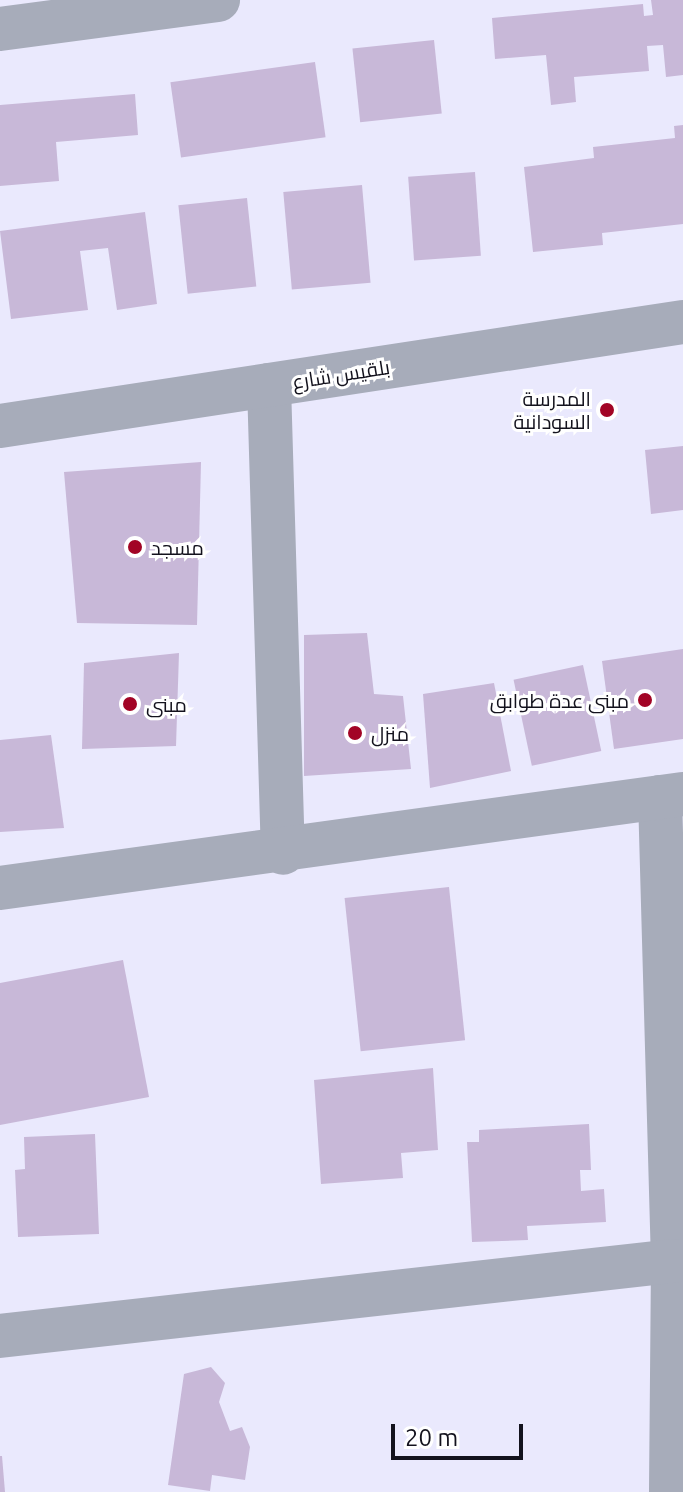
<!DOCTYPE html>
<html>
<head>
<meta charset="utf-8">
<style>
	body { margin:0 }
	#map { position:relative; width:683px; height:1492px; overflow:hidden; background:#eae9fd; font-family:Ubuntu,Cairo,sans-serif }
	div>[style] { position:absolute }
	.building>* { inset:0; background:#c8b8d8; transform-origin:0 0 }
	.minor>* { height:44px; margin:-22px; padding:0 22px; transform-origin:22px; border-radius:22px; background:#a7acba }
	.dots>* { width:22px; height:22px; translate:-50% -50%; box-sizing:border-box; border:4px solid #fff; border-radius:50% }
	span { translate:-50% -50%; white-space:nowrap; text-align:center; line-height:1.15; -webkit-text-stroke:6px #fff; paint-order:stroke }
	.street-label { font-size:20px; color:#13121d }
	.poi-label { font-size:20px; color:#13121d }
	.right { translate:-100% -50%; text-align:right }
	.left { translate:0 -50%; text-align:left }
	.scale { position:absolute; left:391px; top:1424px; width:132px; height:36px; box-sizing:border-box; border:4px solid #13121d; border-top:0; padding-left:10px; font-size:24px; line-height:28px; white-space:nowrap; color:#13121d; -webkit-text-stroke:6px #fff; paint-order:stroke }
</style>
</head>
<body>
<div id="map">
	<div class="building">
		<i style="clip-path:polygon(651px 0,683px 0,683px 75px,666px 77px,663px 45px,647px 46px,649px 71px,574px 77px,576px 102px,551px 105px,546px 55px,495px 59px,492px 18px,643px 4px,644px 16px,653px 15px)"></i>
		<i style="left:434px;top:40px;width:74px;height:82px;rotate:84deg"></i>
		<i style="left:315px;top:62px;width:76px;height:146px;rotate:82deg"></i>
		<i style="clip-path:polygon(135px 94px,138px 135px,56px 142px,59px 181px,0 186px,0 105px)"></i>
		<i style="clip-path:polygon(683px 125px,683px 224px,602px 233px,603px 245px,533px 252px,524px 167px,594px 158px,593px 147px,675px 138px,674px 126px)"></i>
		<i style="left:475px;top:172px;width:84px;height:67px;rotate:86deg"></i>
		<i style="left:362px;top:185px;width:98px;height:79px;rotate:85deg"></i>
		<i style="left:247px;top:198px;width:89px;height:69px;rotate:84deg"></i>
		<i style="clip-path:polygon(145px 212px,157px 304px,117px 310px,108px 248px,80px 251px,88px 310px,11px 319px,0 231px)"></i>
		<i style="clip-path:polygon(683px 446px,683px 510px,651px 514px,645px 450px)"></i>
		<i style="clip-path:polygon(201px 462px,197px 625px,77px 623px,64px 472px)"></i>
		<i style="clip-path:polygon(367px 633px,374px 694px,403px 696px,411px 769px,304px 776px,304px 635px)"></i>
		<i style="clip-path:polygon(683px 649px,683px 739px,614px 749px,602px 661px)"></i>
		<i style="clip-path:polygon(179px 653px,176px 746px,82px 749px,84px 663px)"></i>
		<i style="left:583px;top:665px;width:88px;height:71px;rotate:78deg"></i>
		<i style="clip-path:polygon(494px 683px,511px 771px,430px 788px,423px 694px)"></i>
		<i style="clip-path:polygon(51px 735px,64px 828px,0 832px,0 740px)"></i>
		<i style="left:449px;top:887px;width:154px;height:105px;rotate:84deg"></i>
		<i style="clip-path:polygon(123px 960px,149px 1097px,0 1125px,0 983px)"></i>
		<i style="clip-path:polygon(433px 1068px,438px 1150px,401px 1153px,403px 1178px,321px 1184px,314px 1080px)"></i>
		<i style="clip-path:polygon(589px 1124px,591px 1170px,580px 1170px,581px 1191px,604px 1189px,606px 1222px,527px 1226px,528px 1240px,472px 1242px,467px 1142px,479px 1142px,479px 1130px)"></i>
		<i style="clip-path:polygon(95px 1134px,99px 1234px,18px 1237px,15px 1170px,25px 1169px,24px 1137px)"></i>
		<i style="clip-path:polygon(211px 1367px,225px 1383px,219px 1402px,230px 1431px,242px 1427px,250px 1447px,245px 1480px,212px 1475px,210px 1491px,168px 1485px,184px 1374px)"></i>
		<i style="clip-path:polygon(0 1456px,2px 1456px,5px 1492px,0 1492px)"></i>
	</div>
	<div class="minor">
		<i style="left:0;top:29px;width:220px;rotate:-7.6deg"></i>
		<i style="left:269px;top:385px;width:468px;rotate:88.3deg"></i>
		<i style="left:0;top:426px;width:691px;rotate:-8.66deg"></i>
		<i style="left:660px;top:797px;width:464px;rotate:88.4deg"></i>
		<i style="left:673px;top:1261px;width:231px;rotate:90.5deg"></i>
		<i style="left:0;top:888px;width:689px;rotate:-7.84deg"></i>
		<i style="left:0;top:1336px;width:677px;rotate:-6.36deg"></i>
	</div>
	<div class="dots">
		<i style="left:607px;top:410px;background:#a20425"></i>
		<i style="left:135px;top:547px;background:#a20425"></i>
		<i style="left:645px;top:700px;background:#a20425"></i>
		<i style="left:130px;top:704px;background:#a20425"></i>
		<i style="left:355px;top:733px;background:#a20425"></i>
	</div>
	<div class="street-label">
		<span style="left:341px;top:374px;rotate:-9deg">بلقيس شارع</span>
	</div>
	<div class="poi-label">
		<span class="right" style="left:591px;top:410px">المدرسة<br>السودانية</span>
		<span class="left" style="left:151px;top:547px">مسجد</span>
		<span class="right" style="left:629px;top:700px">مبنى عدة طوابق</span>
		<span class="left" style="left:146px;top:704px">مبنى</span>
		<span class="left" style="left:371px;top:733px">منزل</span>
	</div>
	<div class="scale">20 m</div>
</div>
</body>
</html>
